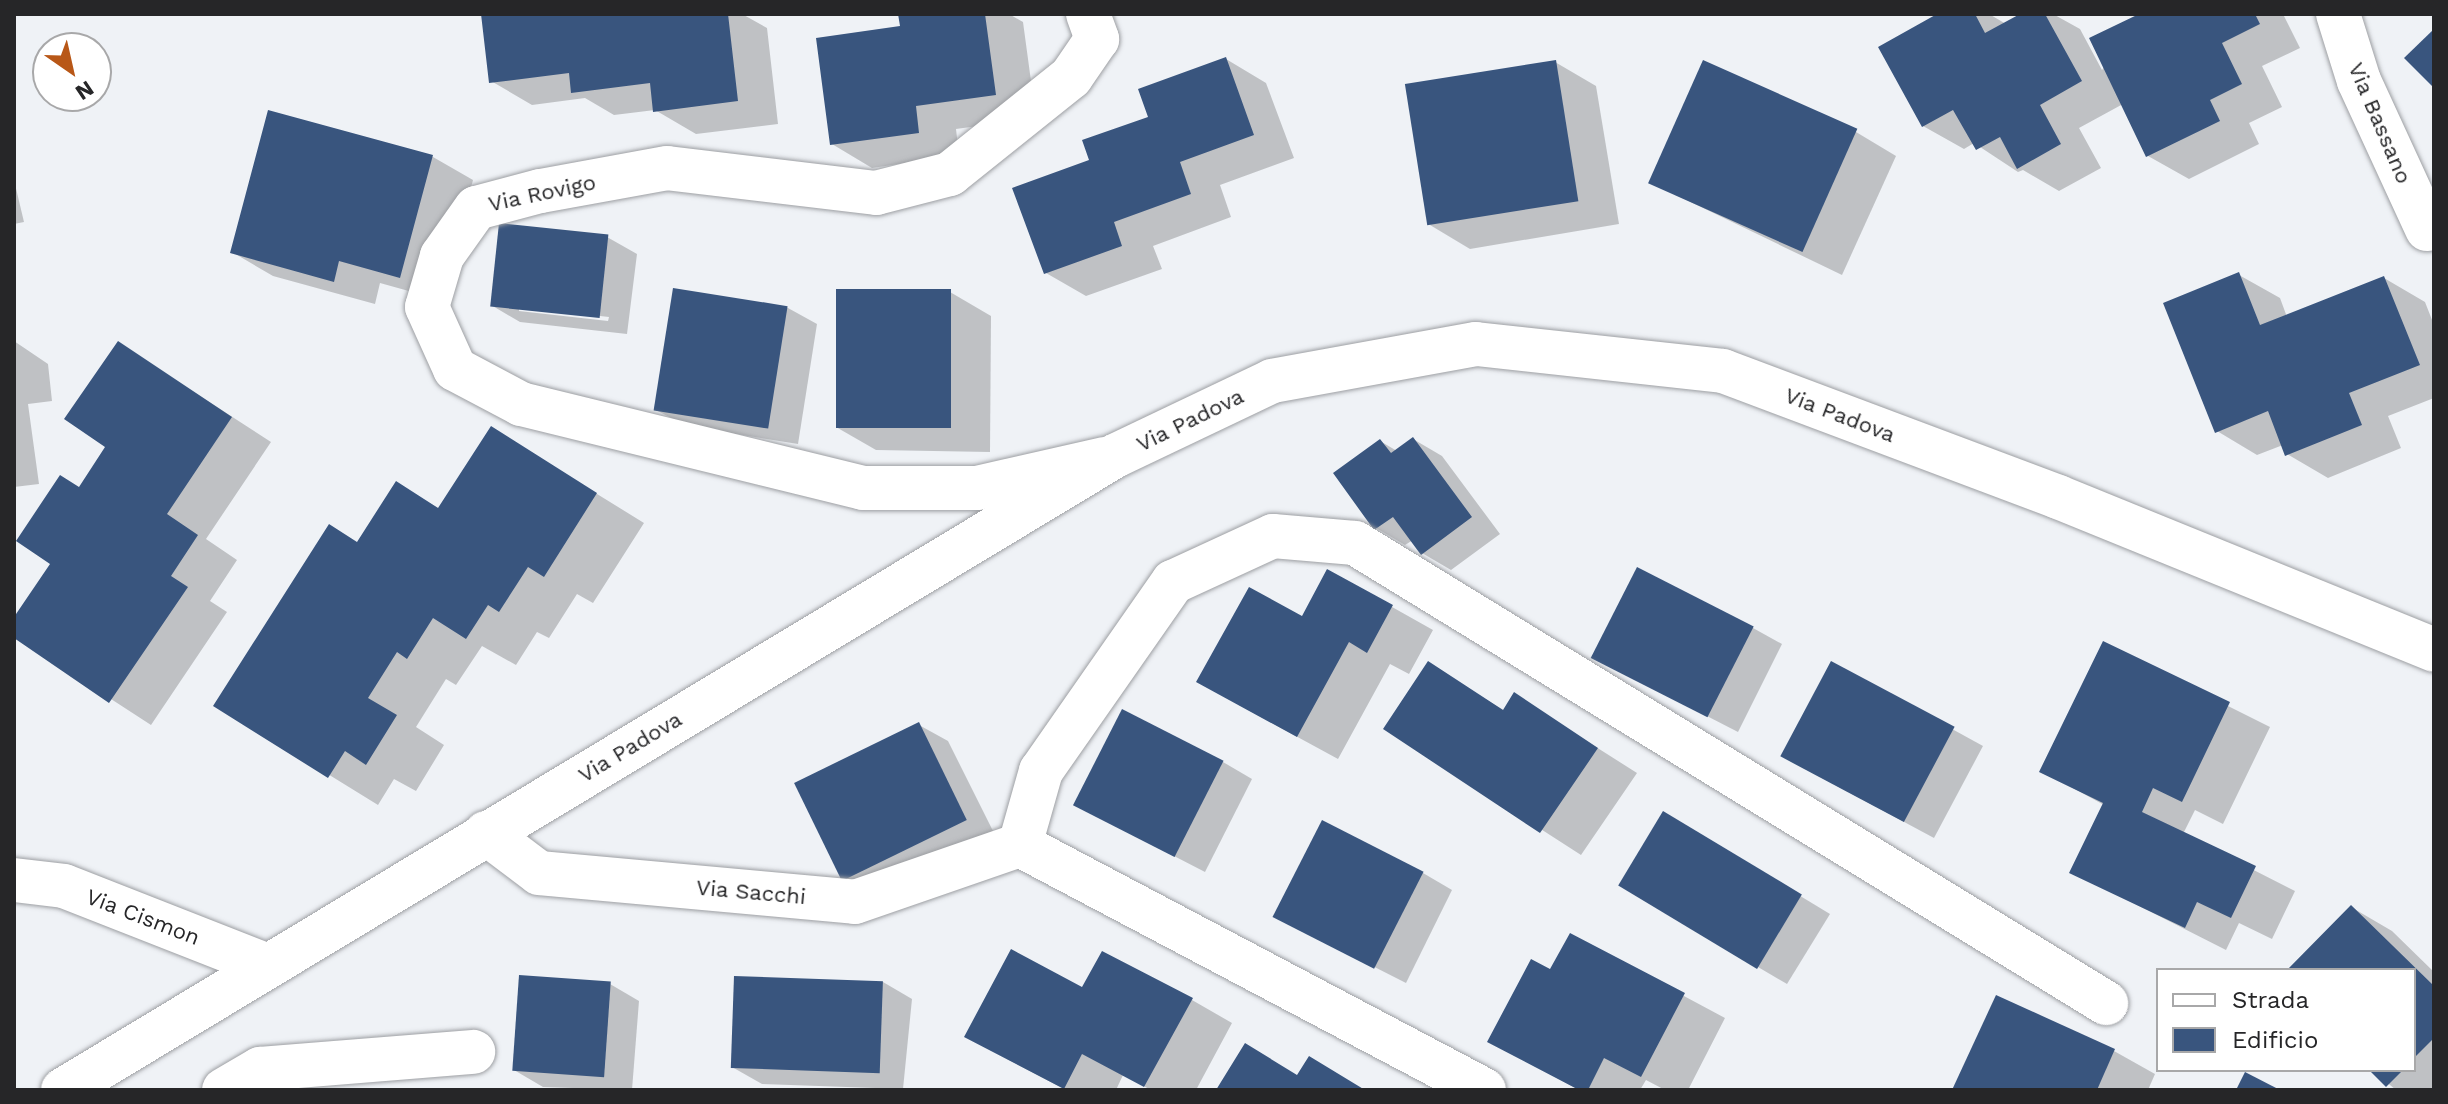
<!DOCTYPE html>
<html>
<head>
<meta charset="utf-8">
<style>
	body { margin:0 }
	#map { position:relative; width:2448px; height:1104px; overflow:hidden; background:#eff2f6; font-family:"Work Sans",sans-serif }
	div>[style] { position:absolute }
	.shadow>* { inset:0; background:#0003 }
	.building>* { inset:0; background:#39557e; transform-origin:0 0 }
	.roads { filter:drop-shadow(0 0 2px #9d9fa3) drop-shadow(0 0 2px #9d9fa3) }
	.minor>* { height:44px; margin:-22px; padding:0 22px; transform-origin:22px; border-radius:22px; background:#fff }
	.major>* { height:44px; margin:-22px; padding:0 22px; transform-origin:22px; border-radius:22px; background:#fff }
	span { translate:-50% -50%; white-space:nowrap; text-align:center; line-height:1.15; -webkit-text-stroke:8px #fff; paint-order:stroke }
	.street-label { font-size:22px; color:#262628 }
	.frame { position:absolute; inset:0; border:16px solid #262628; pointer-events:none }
	.legend { position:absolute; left:2156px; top:968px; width:260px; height:104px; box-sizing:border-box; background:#fff; border:2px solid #a8a8a9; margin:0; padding:10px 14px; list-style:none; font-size:24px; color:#262628 }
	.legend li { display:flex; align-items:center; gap:16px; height:40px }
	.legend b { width:40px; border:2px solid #a8a8a9 }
	.north { position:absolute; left:32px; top:32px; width:80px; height:80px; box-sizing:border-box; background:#fff; border:2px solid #a8a8a9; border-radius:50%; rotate:146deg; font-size:22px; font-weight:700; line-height:32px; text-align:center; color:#262628 }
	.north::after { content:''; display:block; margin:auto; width:28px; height:36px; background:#b85717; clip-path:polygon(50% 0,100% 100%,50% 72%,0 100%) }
</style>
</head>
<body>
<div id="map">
	<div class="shadow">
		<i style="clip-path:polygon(483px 14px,742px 14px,767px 28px,778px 124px,696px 134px,655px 110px,614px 115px,585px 98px,532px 105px,491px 81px)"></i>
		<i style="clip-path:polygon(900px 14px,1009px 14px,1023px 22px,1036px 118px,956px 129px,959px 155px,872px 168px,832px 144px,902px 28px)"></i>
		<i style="clip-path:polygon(1942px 14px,1989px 14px,2006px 24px,2024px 14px,2053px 14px,2080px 29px,2102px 70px,2143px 14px,2283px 14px,2300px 48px,2262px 66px,2282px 107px,2249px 123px,2259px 144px,2189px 179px,2148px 156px,2123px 104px,2079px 128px,2101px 168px,2059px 191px,2023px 170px,2018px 172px,1974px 143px,1964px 149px,1923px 126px)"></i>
		<i style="clip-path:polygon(1226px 59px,1266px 83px,1294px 158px,1220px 185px,1231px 217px,1153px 246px,1162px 269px,1086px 296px,1046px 273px,1092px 161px)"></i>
		<i style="clip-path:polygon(1555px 62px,1596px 86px,1619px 224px,1470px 249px,1430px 225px)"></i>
		<i style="clip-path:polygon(270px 112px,433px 157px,473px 180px,441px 300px,380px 283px,375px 304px,273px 276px,232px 252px)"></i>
		<i style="clip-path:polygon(1856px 132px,1896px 156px,1842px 275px,1649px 182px)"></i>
		<i style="clip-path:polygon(14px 180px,24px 222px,14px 224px)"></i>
		<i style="clip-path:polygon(evenodd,607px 237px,637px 254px,627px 334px,520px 322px,491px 305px,607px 237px,519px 307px,609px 317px,608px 321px,519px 311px,519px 307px)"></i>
		<i style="clip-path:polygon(2239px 275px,2280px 298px,2287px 317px,2384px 278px,2425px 302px,2434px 325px,2434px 398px,2388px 416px,2401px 448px,2328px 478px,2287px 454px,2283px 445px,2257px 455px,2217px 431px)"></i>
		<i style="clip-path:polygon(675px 290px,788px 308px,817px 324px,798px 444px,686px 426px,656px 410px)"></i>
		<i style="clip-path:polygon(950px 292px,991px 316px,990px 452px,876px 450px,836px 427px)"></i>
		<i style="clip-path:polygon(14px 341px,48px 364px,52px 401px,28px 404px,39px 484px,14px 487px)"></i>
		<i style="clip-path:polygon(118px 343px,271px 442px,206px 539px,237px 560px,210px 601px,227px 612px,151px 725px,14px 636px,14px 621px,53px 564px,80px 489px,108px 446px)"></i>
		<i style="clip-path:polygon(492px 429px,644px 523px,593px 603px,577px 594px,549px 638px,537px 632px,516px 665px,482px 646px,456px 685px,446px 679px,416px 727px,444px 745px,416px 791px,394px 779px,378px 805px,216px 705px,358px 543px,396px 484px,440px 509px)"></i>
		<i style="clip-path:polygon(1413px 439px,1442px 456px,1500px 534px,1451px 570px,1422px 553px,1413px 540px,1405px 545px,1376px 528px,1380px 441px,1397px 451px)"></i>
		<i style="clip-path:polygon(1328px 571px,1433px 630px,1409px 674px,1390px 664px,1338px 759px,1239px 705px,1303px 618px)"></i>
		<i style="clip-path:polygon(1753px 628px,1782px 644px,1738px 732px,1594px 658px)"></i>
		<i style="clip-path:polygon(2104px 644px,2270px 727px,2223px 824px,2195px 810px,2183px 834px,2295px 891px,2272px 939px,2239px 923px,2226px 950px,2072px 872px,2104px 805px,2042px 771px)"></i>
		<i style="clip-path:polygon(1832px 663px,1983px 746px,1934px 838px,1811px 772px)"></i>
		<i style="clip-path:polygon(1428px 664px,1505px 711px,1514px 695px,1637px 773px,1581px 855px,1385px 729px)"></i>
		<i style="clip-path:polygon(919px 725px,948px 741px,996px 837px,874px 897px,844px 880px)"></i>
		<i style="clip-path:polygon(1223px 762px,1252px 779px,1205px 872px,1077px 806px)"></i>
		<i style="clip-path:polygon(1693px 831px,1830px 914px,1787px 984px,1758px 967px)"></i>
		<i style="clip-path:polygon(1423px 873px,1452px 890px,1406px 983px,1276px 917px)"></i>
		<i style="clip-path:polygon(2351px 907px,2392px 931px,2434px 972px,2434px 1090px,2396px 1090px,2372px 1070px,2414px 1070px,2414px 970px,2290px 970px)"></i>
		<i style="clip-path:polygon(1570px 935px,1725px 1018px,1688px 1090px,1665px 1090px,1646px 1080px,1640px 1090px,1579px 1090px,1490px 1041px,1551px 972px)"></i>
		<i style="clip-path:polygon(883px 982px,912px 999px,903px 1089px,762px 1084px,732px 1067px)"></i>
		<i style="clip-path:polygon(610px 984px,639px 1001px,632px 1090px,543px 1087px,514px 1070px)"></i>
		<i style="clip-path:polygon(1083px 990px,1192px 1000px,1232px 1023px,1196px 1090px,1151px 1090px,1123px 1075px,1116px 1090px,1066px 1090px,1007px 1059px)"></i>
		<i style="clip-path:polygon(2114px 1051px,2155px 1074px,2148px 1090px,1954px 1090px)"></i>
	</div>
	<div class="building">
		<i style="clip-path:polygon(481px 14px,728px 14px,738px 101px,653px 112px,650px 83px,571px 93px,569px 73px,489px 83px)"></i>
		<i style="clip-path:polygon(898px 14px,985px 14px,996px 95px,916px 106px,919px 133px,830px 145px,816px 38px,900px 26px)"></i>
		<i style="clip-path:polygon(1937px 14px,1975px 14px,1985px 33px,2020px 14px,2045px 14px,2082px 81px,2040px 105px,2061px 144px,2017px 169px,2000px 137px,1976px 150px,1953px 110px,1922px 127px,1878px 47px)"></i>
		<i style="clip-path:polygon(2139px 14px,2255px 14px,2260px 24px,2222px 43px,2242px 84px,2210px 100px,2220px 121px,2146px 157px,2089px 38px)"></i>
		<i style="clip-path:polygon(2434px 29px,2434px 88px,2404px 58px)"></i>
		<i style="clip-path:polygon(1226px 57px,1254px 135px,1180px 162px,1191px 194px,1114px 222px,1122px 246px,1044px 274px,1012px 188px,1089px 160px,1082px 140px,1148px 117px,1138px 89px)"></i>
		<i style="left:1556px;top:60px;width:143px;height:153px;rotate:81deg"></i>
		<i style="left:1703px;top:60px;width:169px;height:135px;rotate:24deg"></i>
		<i style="clip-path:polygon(268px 110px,433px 155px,400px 278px,339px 261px,334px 282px,230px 253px)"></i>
		<i style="left:499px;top:223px;width:110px;height:84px;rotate:6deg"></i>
		<i style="clip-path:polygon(2239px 272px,2260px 325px,2384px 276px,2420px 365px,2349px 393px,2362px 425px,2285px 456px,2268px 411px,2215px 433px,2163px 303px)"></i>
		<i style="left:673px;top:288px;width:116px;height:124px;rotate:9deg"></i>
		<i style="left:836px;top:289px;width:115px;height:139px"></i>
		<i style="clip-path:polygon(118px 341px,232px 417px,167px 514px,198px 535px,171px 576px,188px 587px,109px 703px,14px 638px,14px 617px,50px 564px,16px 541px,60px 475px,79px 487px,105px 447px,64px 419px)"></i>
		<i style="clip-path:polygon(491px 426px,597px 493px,544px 577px,528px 567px,499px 612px,488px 605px,466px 639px,433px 618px,407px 659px,397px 652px,368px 698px,397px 715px,366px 765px,345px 751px,328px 778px,213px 706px,329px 524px,357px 542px,396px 481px,438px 508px)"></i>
		<i style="clip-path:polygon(1413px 437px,1472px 517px,1421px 555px,1393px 517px,1374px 530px,1333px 473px,1380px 439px,1391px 453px)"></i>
		<i style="left:1637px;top:567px;width:131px;height:102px;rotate:27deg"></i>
		<i style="clip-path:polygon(1327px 569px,1393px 605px,1367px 653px,1349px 642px,1297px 737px,1196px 682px,1249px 587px,1302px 616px)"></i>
		<i style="clip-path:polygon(2103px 641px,2230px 702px,2182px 802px,2153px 788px,2142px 812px,2256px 866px,2231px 918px,2197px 902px,2185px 928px,2069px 873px,2103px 803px,2039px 772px)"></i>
		<i style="clip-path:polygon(1428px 661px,1503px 710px,1514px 692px,1598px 748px,1540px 833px,1383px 729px)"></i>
		<i style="left:1831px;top:661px;width:140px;height:108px;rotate:28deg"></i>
		<i style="left:1122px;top:709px;width:114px;height:108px;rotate:27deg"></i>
		<i style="left:919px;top:722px;width:109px;height:139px;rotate:64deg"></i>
		<i style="left:1663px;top:811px;width:162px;height:87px;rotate:31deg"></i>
		<i style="left:1322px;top:820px;width:114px;height:109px;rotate:27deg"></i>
		<i style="clip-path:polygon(2351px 905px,2434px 986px,2434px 1038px,2414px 1058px,2414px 970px,2287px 970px)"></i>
		<i style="clip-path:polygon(1570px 933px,1685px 993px,1641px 1077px,1604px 1058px,1588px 1090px,1579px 1090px,1487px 1042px,1531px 959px,1550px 969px)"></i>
		<i style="clip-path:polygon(1011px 949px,1082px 987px,1102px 951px,1193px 998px,1144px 1087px,1082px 1054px,1064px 1089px,964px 1037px)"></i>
		<i style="left:519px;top:975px;width:92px;height:96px;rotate:4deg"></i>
		<i style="left:734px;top:976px;width:149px;height:92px;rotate:2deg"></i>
		<i style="clip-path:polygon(1996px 995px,2115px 1049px,2097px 1090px,1952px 1090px)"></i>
		<i style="clip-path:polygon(1245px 1043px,1297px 1075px,1309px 1056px,1365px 1090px,1216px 1090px)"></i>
		<i style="clip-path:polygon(2369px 1070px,2403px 1070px,2386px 1087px)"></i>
		<i style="clip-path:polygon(2245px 1072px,2280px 1090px,2236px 1090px)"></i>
	</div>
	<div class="roads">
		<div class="minor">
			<i style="left:1088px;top:14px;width:27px;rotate:70deg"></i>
			<i style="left:1097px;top:39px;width:46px;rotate:124.4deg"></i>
			<i style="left:1071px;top:77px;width:155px;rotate:141.3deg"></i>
			<i style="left:950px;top:174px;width:76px;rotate:165.6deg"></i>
			<i style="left:876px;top:193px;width:210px;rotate:-173.2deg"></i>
			<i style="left:667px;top:168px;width:129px;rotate:169.7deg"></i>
			<i style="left:540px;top:191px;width:66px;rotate:165.1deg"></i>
			<i style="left:476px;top:208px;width:59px;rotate:125.3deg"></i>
			<i style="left:442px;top:256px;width:53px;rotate:106.4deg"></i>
			<i style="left:427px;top:307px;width:68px;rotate:65.7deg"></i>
			<i style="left:455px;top:369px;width:75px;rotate:27.9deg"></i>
			<i style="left:521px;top:404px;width:352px;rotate:13.8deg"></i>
			<i style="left:863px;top:488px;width:114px"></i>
			<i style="left:977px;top:488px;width:131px;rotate:-12.8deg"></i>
			<i style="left:2338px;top:14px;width:70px;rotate:72.6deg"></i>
			<i style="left:2359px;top:81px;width:163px;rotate:65.3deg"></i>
			<i style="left:486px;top:833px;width:66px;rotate:37deg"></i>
			<i style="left:539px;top:873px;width:317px;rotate:5.2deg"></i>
			<i style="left:855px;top:902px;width:175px;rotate:-19.1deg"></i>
			<i style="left:14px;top:880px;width:50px;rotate:6.8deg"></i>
			<i style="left:64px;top:886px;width:219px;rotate:21.4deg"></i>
			<i style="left:224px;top:1090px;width:42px;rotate:-30.3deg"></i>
			<i style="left:260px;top:1069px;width:214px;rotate:-4.6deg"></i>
			<i style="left:1484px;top:1090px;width:525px;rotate:-152.17deg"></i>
			<i style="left:1020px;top:845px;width:77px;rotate:-74.2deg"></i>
			<i style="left:1041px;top:771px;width:231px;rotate:-55.1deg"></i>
			<i style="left:1173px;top:582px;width:110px;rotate:-24.7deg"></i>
			<i style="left:1273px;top:536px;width:82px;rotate:4.9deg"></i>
			<i style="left:1355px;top:543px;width:881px;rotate:31.49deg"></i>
		</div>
		<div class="major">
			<i style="left:63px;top:1090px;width:1228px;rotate:-31.08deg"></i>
			<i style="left:1115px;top:456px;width:174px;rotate:-25.5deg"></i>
			<i style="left:1272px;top:381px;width:207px;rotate:-10.3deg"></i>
			<i style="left:1476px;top:344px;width:248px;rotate:6.2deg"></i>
			<i style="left:1723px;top:371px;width:358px;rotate:20.6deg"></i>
			<i style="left:2058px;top:497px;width:406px;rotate:22.1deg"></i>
		</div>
	</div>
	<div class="street-label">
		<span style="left:2380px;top:123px;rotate:67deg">Via Bassano</span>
		<span style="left:542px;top:193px;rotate:-12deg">Via Rovigo</span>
		<span style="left:1840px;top:415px;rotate:21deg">Via Padova</span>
		<span style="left:1190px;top:420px;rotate:-26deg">Via Padova</span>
		<span style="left:630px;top:747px;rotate:-31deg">Via Padova</span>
		<span style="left:751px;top:892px;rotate:5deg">Via Sacchi</span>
		<span style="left:143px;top:917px;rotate:21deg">Via Cismon</span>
	</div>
	<div class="frame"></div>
	<ul class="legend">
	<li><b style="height:10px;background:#fff"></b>Strada</li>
	<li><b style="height:22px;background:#39557e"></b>Edificio</li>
	</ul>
	<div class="north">N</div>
</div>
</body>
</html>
